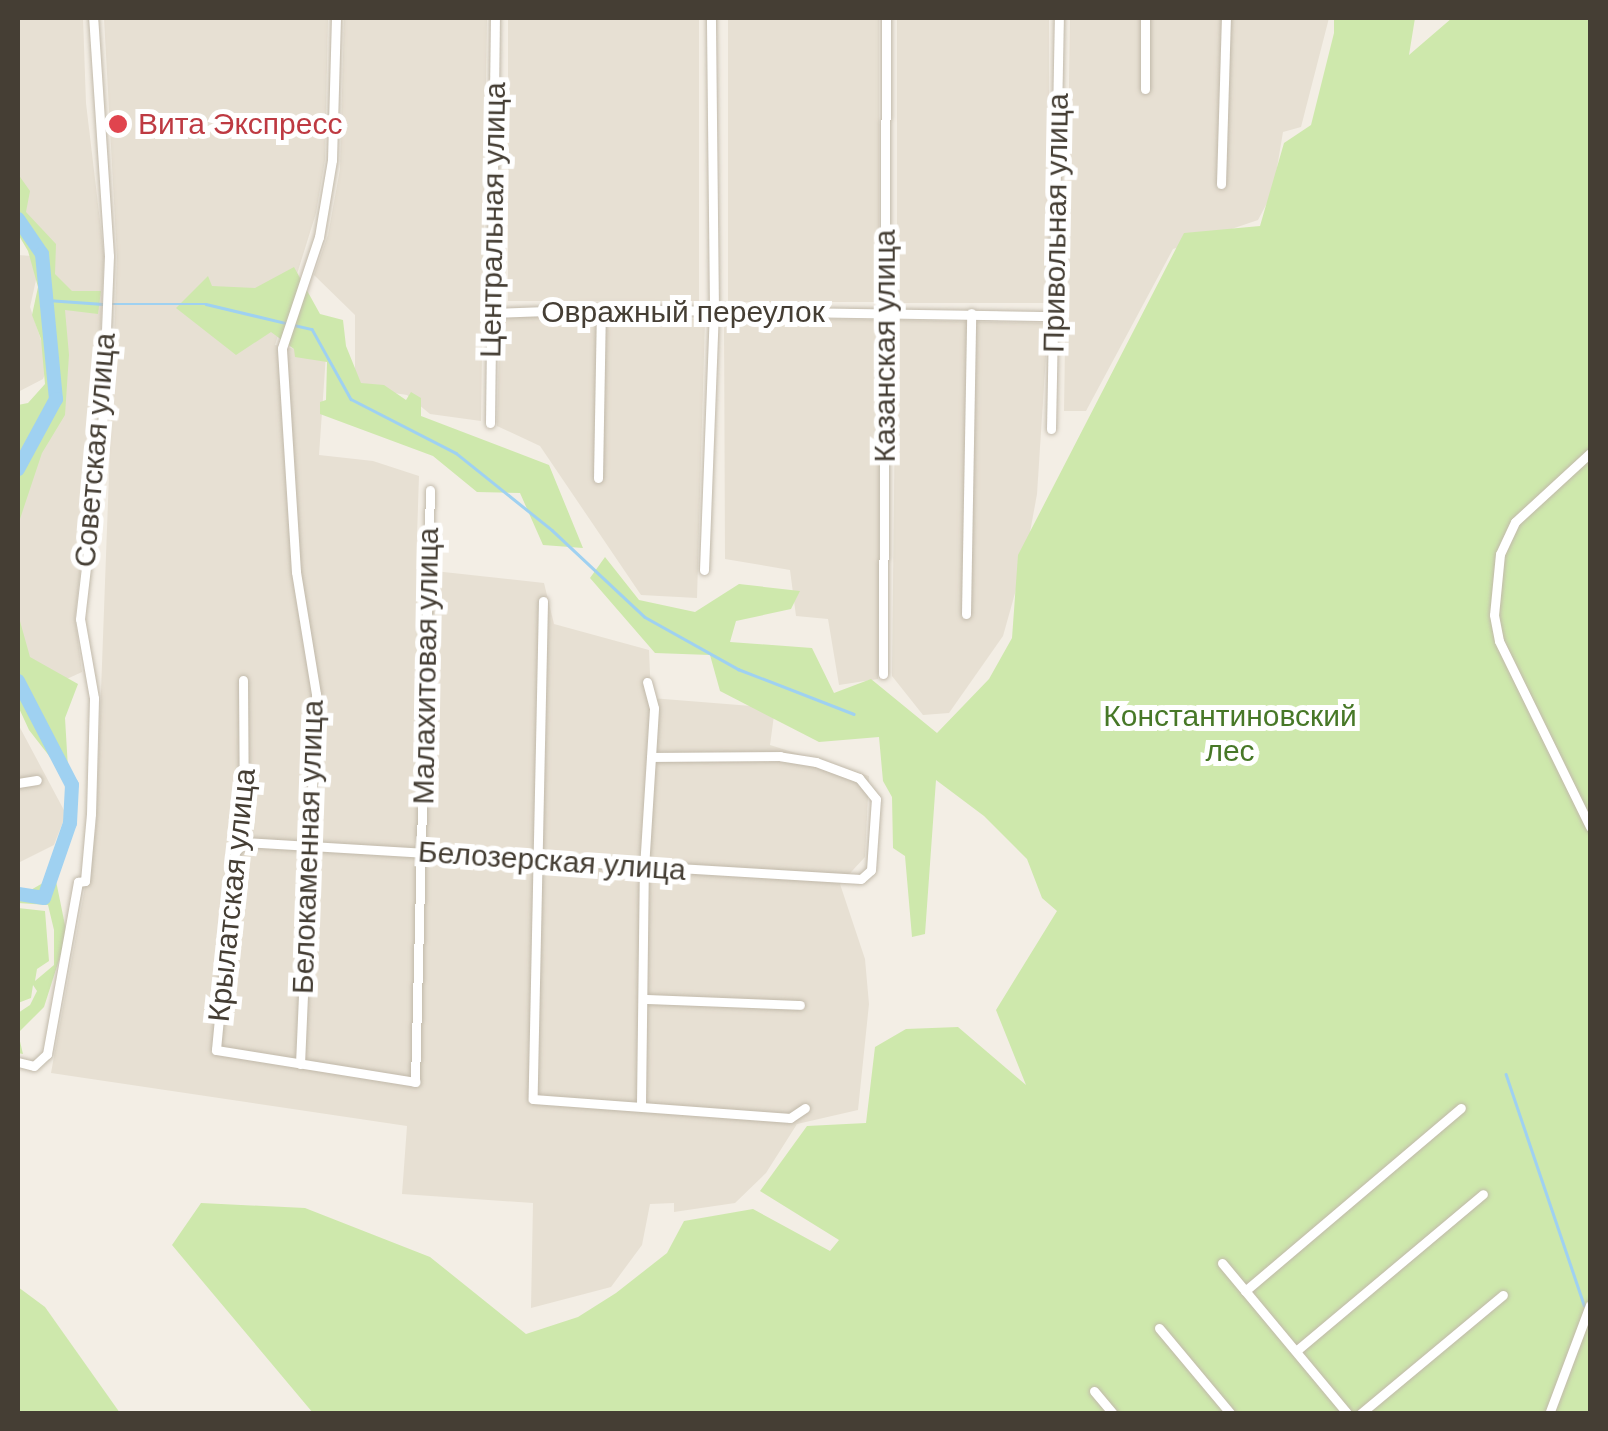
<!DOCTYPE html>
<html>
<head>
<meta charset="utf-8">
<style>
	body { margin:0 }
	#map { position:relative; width:1608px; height:1431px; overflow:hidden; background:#f3eee5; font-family:"DM Sans",sans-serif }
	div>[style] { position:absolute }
	.residential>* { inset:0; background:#e7e0d3; transform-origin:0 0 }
	.green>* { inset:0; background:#cee8ac }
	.stream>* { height:2.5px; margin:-1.25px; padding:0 1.25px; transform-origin:1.25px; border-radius:1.25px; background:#9fd1f1 }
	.river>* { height:14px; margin:-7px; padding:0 7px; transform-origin:7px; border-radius:7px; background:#9fd1f1 }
	.roads { filter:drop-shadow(0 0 2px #c1b9aa) drop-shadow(0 0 2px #c1b9aa) }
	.minor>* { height:9px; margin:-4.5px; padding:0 4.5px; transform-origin:4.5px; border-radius:4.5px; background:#fff }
	.dots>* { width:28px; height:28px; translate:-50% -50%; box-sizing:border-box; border:5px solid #fff; border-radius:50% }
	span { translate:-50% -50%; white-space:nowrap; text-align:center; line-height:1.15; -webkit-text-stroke:10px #fff; paint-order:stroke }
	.health-label { font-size:30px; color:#be3a42 }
	.left { translate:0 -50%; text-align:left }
	.street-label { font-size:30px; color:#453e34 }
	.park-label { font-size:30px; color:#477827 }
	.frame { position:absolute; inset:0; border:20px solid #453e34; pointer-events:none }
</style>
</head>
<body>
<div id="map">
	<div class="residential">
		<i style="clip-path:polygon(18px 18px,83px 18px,86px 103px,104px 255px,96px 430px,75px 618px,82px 672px,58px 683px,20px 651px,18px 638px,18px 485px,39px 443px,59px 301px,18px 209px)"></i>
		<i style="clip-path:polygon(104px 18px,328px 18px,325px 160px,316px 213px,275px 345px,326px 355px,319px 455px,373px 461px,419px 476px,416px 569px,544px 583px,554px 624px,649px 650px,651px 698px,775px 708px,770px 745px,869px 776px,865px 857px,840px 884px,865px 959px,869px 1004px,858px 1110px,797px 1124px,766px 1173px,735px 1203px,674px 1212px,674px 1203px,650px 1204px,642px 1245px,611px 1287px,531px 1308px,533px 1203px,402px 1194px,407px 1126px,51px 1073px,96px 827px,117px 257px)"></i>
		<i style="clip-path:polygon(344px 18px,487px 18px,481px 421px,430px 414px,407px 395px,355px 387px,355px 315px,314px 275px,328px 235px,340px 169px)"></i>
		<i style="left:508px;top:18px;width:191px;height:283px"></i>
		<i style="left:728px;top:18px;width:151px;height:284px"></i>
		<i style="left:897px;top:18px;width:152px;height:285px"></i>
		<i style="clip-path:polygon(1070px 18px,1329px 18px,1301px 127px,1283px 132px,1273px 192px,1258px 220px,1173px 249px,1086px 411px,1064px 411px)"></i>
		<i style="clip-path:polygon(18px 255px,32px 256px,38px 271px,30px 307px,49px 364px,43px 379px,18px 392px)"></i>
		<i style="clip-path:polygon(500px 316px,705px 319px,697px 598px,641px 595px,540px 446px,497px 426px)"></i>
		<i style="clip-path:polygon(724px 317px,881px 320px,878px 679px,839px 685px,828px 619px,796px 616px,790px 570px,725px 559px)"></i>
		<i style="clip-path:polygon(896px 320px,1048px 323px,1037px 494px,1026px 554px,1003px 636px,949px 713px,923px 715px,892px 676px)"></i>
		<i style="clip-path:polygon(18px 724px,66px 814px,54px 845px,18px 863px)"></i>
	</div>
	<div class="green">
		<i style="clip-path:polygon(1334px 18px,1415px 18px,1409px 55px,1452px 18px,1590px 18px,1590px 1413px,313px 1413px,172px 1245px,201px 1203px,305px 1208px,430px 1257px,526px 1334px,578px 1317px,616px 1293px,667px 1253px,684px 1221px,753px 1209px,830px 1251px,839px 1240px,760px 1191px,807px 1126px,866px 1123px,875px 1047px,906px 1029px,958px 1027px,1026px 1085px,996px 1010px,1057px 911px,1042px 898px,1027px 859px,984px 816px,936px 780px,925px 934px,912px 937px,905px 856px,893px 848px,892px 797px,883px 781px,879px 737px,819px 742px,720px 691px,710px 655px,655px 653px,590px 578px,605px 557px,639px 600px,695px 612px,739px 584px,800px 591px,791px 609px,736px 621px,730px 642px,812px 648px,834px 693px,871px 679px,937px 733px,989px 679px,1012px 638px,1018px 555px,1184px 233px,1260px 226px,1284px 143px,1311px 125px,1334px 33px)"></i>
		<i style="clip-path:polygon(18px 174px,30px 191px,26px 212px,56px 244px,55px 274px,72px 291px,101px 291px,98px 314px,65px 310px,69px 355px,65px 415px,42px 453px,18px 525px,18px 405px,28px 403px,45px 384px,41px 339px,32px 315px,38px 287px,28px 251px,18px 234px)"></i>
		<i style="clip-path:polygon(294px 267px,320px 314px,343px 320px,346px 346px,361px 383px,384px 385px,406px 400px,411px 392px,421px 398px,421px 416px,549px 465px,583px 548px,543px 545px,520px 493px,477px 492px,433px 456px,320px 414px,320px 402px,326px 400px,327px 362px,295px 357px,294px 349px,271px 332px,236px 355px,176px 308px,208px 276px,212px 286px,255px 288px)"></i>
		<i style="clip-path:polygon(18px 614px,30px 657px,78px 684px,65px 718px,68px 768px,57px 766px,29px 730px,18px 706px)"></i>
		<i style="clip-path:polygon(55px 876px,67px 935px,44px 1007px,18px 1033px,23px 1054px,18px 1053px,18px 1013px,30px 1005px,37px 991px,33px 985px,31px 998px,18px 1003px,18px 908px,45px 911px,49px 961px,37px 969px,35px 981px,54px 965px,54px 930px,48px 905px,18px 903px,18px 893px,29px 891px)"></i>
		<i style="clip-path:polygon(18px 1287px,45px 1307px,120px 1413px,18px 1413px)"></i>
	</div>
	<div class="stream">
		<i style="left:47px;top:300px;width:56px;rotate:4.1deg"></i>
		<i style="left:111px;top:304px;width:95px"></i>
		<i style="left:206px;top:304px;width:82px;rotate:13.4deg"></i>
		<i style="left:294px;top:325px;width:18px;rotate:13deg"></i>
		<i style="left:312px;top:329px;width:80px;rotate:60.9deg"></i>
		<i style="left:351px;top:399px;width:118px;rotate:27.2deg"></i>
		<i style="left:456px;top:453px;width:123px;rotate:38.7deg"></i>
		<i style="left:552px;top:530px;width:127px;rotate:43.1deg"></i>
		<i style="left:645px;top:617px;width:107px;rotate:29.2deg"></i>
		<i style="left:738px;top:669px;width:124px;rotate:21.2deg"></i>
		<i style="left:1506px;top:1074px;width:244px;rotate:71.3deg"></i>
	</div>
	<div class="river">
		<i style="left:18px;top:219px;width:42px;rotate:55.6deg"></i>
		<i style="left:42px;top:254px;width:146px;rotate:84.5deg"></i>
		<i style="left:56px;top:399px;width:80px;rotate:118.5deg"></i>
		<i style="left:18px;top:681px;width:117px;rotate:62.6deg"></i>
		<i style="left:72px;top:785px;width:38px;rotate:93deg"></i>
		<i style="left:70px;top:823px;width:79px;rotate:109.1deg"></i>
		<i style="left:44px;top:898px;width:26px;rotate:-171deg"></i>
	</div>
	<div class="roads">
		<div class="minor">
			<i style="left:1145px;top:89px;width:71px;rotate:-90deg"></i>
			<i style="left:1221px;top:184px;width:166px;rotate:-88.3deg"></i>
			<i style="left:492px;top:313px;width:109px;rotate:-2.1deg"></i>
			<i style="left:601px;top:309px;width:454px;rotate:0.9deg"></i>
			<i style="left:490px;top:423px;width:405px;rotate:-89.3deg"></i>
			<i style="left:1051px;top:429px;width:411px;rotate:-88.9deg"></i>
			<i style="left:1590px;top:453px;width:102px;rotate:137.4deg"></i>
			<i style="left:1515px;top:522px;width:35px;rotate:115deg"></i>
			<i style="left:1500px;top:554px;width:61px;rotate:95.6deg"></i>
			<i style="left:1494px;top:615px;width:26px;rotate:79deg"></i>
			<i style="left:1499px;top:641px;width:207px;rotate:63.9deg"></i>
			<i style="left:598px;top:478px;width:169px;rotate:-89deg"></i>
			<i style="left:704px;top:570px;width:260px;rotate:-87.8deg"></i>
			<i style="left:714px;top:310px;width:292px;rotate:-90.6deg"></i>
			<i style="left:543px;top:601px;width:498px;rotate:91.2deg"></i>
			<i style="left:533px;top:1099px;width:258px;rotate:4.2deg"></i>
			<i style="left:790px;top:1118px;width:18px;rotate:-34deg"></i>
			<i style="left:966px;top:614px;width:301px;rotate:-89deg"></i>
			<i style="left:883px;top:674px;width:656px;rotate:-89.74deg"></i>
			<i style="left:243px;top:680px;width:162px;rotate:89.6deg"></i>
			<i style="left:244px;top:842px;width:13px;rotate:132deg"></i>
			<i style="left:235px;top:852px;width:199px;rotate:95.5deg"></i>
			<i style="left:216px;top:1050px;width:202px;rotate:9.1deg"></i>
			<i style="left:415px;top:1082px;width:592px;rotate:-88.55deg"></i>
			<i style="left:18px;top:783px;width:19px;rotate:-9deg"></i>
			<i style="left:244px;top:842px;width:618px;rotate:3.43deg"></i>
			<i style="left:861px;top:879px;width:13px;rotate:-42deg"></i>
			<i style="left:871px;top:870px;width:71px;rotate:-86deg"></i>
			<i style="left:876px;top:799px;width:27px;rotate:-129deg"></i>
			<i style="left:859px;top:778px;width:46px;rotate:-159.6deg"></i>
			<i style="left:816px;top:762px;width:36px;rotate:-171deg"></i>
			<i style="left:780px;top:756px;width:129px;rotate:179.6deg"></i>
			<i style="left:645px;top:999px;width:155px;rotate:2.2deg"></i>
			<i style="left:18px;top:1062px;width:16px;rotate:14deg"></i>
			<i style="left:34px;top:1066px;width:18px;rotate:-43deg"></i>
			<i style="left:47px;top:1054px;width:175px;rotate:-79.8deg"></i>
			<i style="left:78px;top:882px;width:7px;rotate:-8deg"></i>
			<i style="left:85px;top:881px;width:67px;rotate:-84.9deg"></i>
			<i style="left:91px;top:814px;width:116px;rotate:-88.5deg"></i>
			<i style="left:94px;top:698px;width:80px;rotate:-100deg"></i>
			<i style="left:80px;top:619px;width:190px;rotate:-83.4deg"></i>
			<i style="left:102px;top:430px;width:174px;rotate:-87.7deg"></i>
			<i style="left:109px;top:256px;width:239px;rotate:-93.8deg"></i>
			<i style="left:300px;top:1064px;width:370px;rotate:-87.5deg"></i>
			<i style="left:316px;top:694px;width:124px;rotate:-99.3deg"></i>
			<i style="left:296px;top:572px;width:224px;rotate:-93.6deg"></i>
			<i style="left:282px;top:348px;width:117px;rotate:-71.6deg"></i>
			<i style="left:319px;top:237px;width:78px;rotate:-80.4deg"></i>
			<i style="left:332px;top:160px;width:142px;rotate:-88.4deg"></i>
			<i style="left:641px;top:1104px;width:236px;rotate:-89.3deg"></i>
			<i style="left:644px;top:868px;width:160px;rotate:-86.4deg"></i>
			<i style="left:654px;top:708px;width:27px;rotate:-105deg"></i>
			<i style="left:1222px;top:1263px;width:197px;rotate:50.2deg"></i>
			<i style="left:1245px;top:1291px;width:283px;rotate:-40.3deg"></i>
			<i style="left:1159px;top:1328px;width:112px;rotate:50.1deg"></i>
			<i style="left:1296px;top:1351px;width:244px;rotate:-40deg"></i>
			<i style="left:1094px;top:1391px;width:30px;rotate:50deg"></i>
			<i style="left:1360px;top:1414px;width:186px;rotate:-39.8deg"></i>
			<i style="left:1549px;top:1414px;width:116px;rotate:-69.4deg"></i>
		</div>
	</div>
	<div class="dots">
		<i style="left:118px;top:124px;background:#e0444e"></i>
	</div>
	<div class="health-label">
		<span class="left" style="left:138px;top:124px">Вита Экспресс</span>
	</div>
	<div class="street-label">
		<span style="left:493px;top:220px;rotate:-89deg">Центральная улица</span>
		<span style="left:1056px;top:223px;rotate:-89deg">Привольная улица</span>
		<span style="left:683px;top:312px">Овражный переулок</span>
		<span style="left:885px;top:346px;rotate:-90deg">Казанская улица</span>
		<span style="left:95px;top:450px;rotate:-85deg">Советская улица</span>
		<span style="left:426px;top:666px;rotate:-89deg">Малахитовая улица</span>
		<span style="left:308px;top:847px;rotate:-88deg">Белокаменная улица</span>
		<span style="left:552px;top:861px;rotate:4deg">Белозерская улица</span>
		<span style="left:232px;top:895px;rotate:-84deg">Крылатская улица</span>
	</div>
	<div class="park-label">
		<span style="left:1230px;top:733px">Константиновский<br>лес</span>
	</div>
	<div class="frame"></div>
</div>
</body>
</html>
